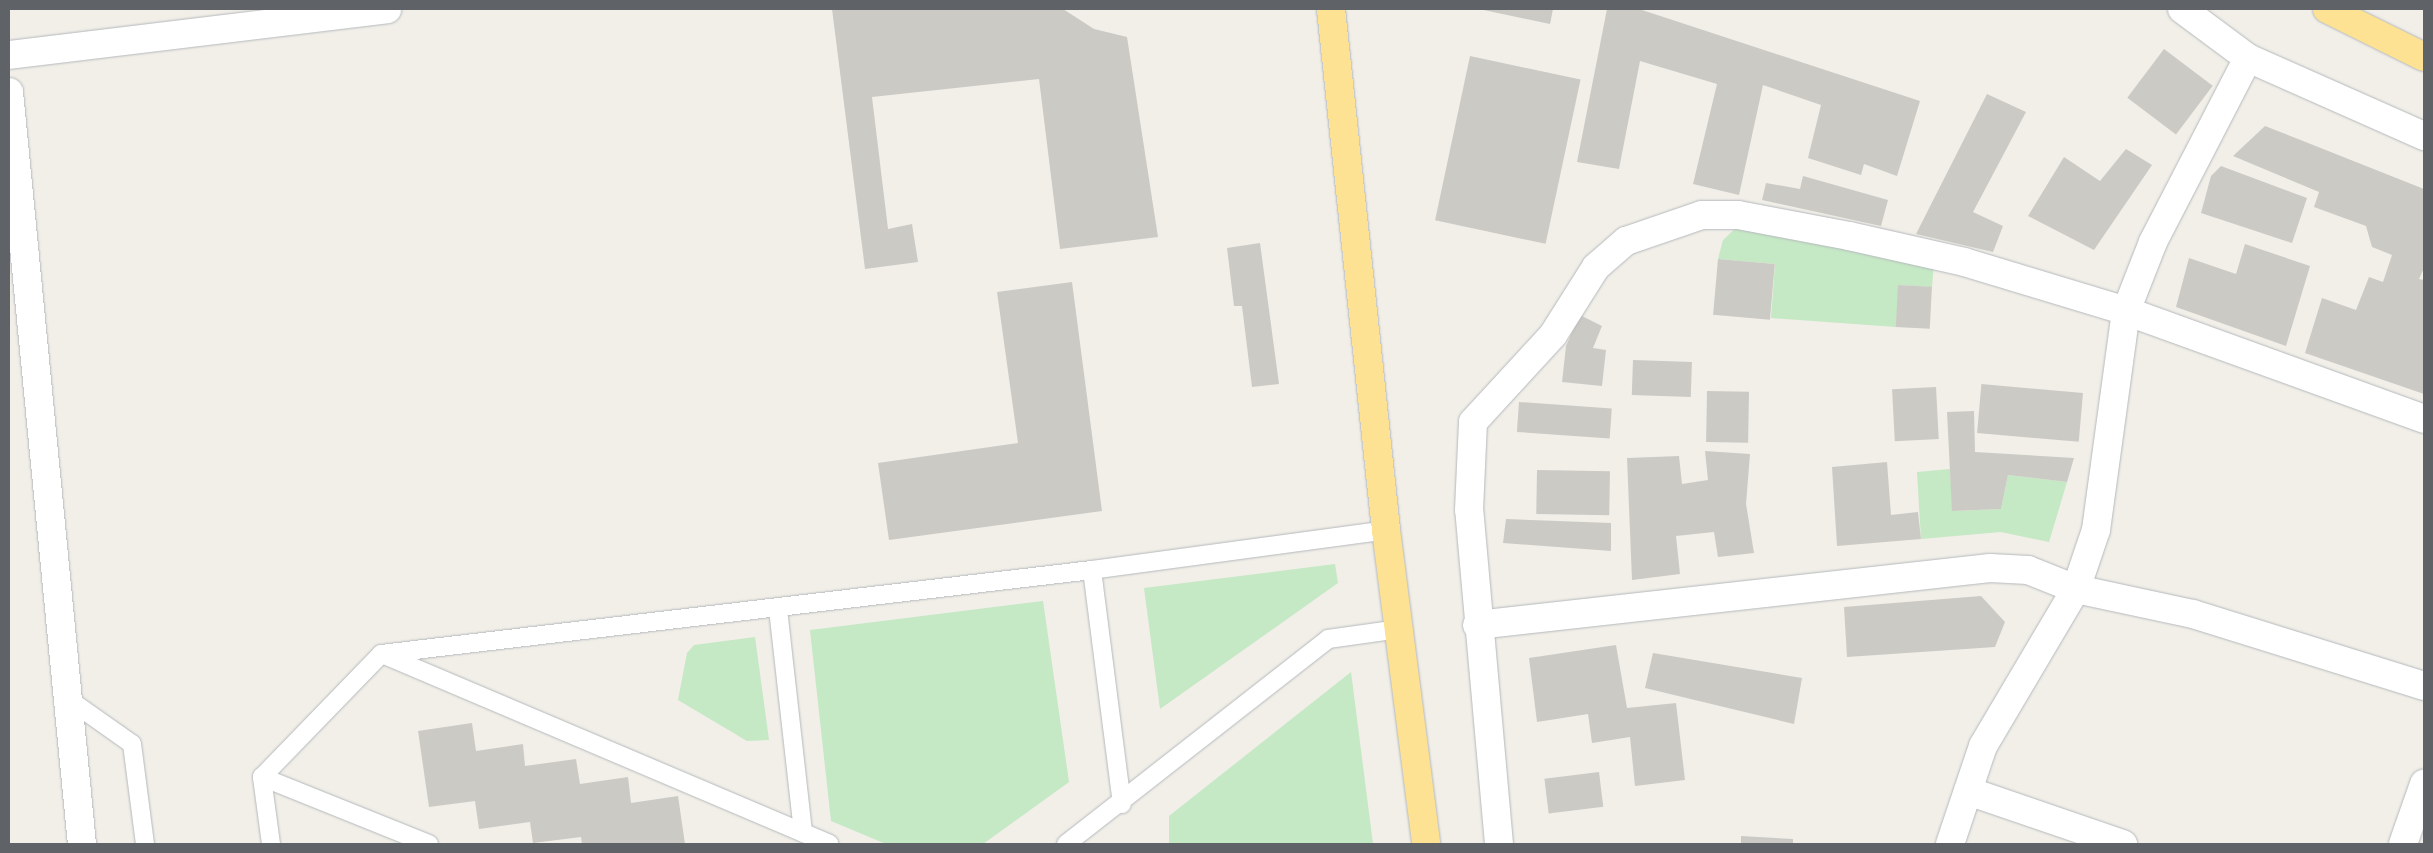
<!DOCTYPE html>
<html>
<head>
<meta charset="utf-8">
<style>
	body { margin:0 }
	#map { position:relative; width:2433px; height:853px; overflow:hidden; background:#f1efe8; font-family:Jost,sans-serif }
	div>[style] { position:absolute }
	.green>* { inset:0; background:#c5e8c5 }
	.building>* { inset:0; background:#cccac5; transform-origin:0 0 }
	.roads { filter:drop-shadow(0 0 1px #b5b8bc) drop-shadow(0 0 1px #b5b8bc) }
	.lane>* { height:18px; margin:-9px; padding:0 9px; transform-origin:9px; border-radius:9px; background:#fff }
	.street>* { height:28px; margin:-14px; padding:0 14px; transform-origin:14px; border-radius:14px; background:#fff }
	.secondary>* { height:28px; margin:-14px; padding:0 14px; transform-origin:14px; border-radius:14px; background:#fff }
	.highway>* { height:28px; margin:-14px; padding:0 14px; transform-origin:14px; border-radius:14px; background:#fde293 }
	span { translate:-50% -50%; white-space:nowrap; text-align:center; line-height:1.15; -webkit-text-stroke:4.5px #fff; paint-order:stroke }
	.frame { position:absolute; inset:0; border:10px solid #5f6368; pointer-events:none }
</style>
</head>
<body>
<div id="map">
	<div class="green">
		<i style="clip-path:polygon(1738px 226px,1934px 261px,1932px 287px,1899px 285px,1896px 327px,1771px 318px,1775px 264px,1718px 259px,1723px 240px)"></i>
		<i style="clip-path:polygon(1950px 469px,1953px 511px,2001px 509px,2008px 475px,2067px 482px,2049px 542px,2001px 532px,1921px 539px,1917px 472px)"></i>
		<i style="clip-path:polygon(1335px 564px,1338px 583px,1160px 709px,1144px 588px)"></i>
		<i style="clip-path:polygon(1043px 601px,1069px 782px,983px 844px,886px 844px,831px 821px,810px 630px)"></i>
		<i style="clip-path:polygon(755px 637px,769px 740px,747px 741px,678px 700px,687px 653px,694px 645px)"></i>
		<i style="clip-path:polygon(1351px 672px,1373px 844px,1169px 844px,1169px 816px)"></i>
	</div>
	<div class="building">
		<i style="clip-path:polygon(832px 9px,1063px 9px,1094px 29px,1127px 37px,1158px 237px,1060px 249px,1039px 79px,872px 97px,888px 229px,912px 224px,918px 262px,865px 269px)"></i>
		<i style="clip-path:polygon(1479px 9px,1553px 9px,1550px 24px)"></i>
		<i style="clip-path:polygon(1607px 9px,1639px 9px,1920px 101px,1897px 176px,1864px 164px,1861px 175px,1808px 158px,1821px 105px,1763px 85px,1739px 195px,1693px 184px,1717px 84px,1640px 61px,1619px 169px,1577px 162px)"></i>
		<i style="left:2164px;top:49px;width:61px;height:61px;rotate:37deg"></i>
		<i style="left:1470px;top:56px;width:113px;height:168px;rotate:12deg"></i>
		<i style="clip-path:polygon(1987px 94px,2026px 112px,1973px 212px,2003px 226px,1993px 252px,1916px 234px)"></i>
		<i style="clip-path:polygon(2265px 126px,2424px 189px,2424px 268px,2419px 279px,2424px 280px,2424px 394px,2305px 353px,2322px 298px,2356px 310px,2369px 277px,2383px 282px,2392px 255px,2372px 247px,2366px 226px,2314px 207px,2319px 192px,2233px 156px)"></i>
		<i style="clip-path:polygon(2126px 149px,2152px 165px,2094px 250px,2028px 216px,2064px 157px,2100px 181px)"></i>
		<i style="clip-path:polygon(2221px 166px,2307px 198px,2292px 243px,2201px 213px,2211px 176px)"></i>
		<i style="clip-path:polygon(1803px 176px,1888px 200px,1881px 226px,1762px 200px,1766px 183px,1800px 189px)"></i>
		<i style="clip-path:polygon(1260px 243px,1279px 384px,1252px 387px,1242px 306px,1234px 306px,1227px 248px)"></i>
		<i style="clip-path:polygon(2245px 244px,2310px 266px,2286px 346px,2176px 307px,2189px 258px,2236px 274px)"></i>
		<i style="left:1718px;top:259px;width:57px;height:56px;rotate:5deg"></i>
		<i style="clip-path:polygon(1072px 282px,1102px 511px,889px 540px,878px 463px,1018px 443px,997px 292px)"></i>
		<i style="left:1898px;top:285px;width:34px;height:42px;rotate:3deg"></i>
		<i style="clip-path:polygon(1580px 315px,1602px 326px,1593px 348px,1606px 350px,1602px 386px,1562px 382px,1566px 346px)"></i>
		<i style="left:1633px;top:360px;width:59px;height:35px;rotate:2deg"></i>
		<i style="left:1936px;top:387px;width:52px;height:44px;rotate:87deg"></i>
		<i style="left:1707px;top:391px;width:42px;height:51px;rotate:1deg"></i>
		<i style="left:2083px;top:393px;width:49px;height:102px;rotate:95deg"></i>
		<i style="left:1519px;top:402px;width:93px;height:30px;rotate:4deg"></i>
		<i style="clip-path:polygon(1974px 411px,1975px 452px,2074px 458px,2067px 482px,2008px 475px,2001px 509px,1952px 511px,1947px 412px)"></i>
		<i style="clip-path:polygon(1705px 451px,1750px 454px,1746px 504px,1754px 553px,1718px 557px,1714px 532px,1676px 536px,1680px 574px,1632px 580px,1627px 458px,1679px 456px,1682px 484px,1708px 480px)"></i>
		<i style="clip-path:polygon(1887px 462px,1891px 515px,1918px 512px,1921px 539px,1837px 546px,1832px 467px)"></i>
		<i style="left:1537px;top:470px;width:73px;height:44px;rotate:1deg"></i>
		<i style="clip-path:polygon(1506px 519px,1611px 523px,1611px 551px,1503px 543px)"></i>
		<i style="clip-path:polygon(1981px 596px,2005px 622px,1995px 647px,1847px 657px,1844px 607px)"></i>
		<i style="clip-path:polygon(1616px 645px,1627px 708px,1676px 703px,1685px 780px,1635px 786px,1630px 737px,1592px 743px,1588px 714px,1537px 722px,1529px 658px)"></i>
		<i style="clip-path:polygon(1653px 653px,1802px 678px,1794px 724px,1645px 688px)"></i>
		<i style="clip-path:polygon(472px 723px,476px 751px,523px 744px,525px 766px,576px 759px,580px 784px,628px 777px,631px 803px,678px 796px,685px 844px,582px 844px,581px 837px,533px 843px,530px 822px,479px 829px,475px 801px,429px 807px,418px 731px)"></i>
		<i style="left:1599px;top:772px;width:35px;height:55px;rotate:83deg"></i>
		<i style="clip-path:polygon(1741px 836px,1793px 839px,1793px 844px,1741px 844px)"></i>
	</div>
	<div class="roads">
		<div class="lane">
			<i style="left:1092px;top:570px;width:236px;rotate:82.7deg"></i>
			<i style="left:778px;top:609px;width:225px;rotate:83.6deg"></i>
			<i style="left:382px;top:654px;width:486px;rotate:23deg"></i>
			<i style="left:64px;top:696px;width:83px;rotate:35.2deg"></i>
			<i style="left:132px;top:744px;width:101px;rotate:82.6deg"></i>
			<i style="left:262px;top:777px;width:180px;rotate:21.9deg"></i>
			<i style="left:271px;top:844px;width:68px;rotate:-97.7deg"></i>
			<i style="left:262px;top:777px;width:171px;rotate:-45.9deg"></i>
			<i style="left:381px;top:654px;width:716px;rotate:-6.74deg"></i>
			<i style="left:1092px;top:570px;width:297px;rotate:-7.7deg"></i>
			<i style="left:1066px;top:844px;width:333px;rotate:-38deg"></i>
			<i style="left:1328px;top:639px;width:72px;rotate:-8deg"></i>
		</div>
		<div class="street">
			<i style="left:2182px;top:9px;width:82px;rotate:36.6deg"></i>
			<i style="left:2248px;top:58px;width:193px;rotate:23.9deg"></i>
			<i style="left:9px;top:55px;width:381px;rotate:-6.9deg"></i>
			<i style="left:1477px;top:625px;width:516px;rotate:-6.34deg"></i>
			<i style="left:1990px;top:568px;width:38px;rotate:3deg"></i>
			<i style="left:2028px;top:570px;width:52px;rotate:21.6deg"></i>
			<i style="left:2076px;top:589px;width:120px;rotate:12.1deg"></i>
			<i style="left:2193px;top:614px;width:242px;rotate:17.3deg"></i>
			<i style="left:1968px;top:791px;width:164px;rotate:18.9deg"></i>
			<i style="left:1499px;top:844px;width:335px;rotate:-95.1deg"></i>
			<i style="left:1469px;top:510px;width:88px;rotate:-87.4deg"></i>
			<i style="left:1473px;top:422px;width:118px;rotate:-47.4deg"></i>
			<i style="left:1553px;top:335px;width:80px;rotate:-57.7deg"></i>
			<i style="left:1596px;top:267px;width:40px;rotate:-41deg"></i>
			<i style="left:1626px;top:241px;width:80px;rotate:-18.9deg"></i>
			<i style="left:1702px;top:215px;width:36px"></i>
			<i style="left:1738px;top:215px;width:113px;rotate:10.7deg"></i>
			<i style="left:1849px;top:236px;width:118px;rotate:12.7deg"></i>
			<i style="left:1964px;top:262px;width:169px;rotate:16.8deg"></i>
			<i style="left:2126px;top:311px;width:317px;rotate:19.9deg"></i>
			<i style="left:1950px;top:844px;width:103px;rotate:-71.4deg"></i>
			<i style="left:1983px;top:746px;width:182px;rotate:-59.4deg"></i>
			<i style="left:2076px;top:589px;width:62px;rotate:-71.3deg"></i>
			<i style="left:2096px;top:530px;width:221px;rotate:-82.2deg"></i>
			<i style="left:2126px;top:311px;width:74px;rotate:-68.6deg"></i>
			<i style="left:2153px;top:242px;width:207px;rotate:-62.7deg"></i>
			<i style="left:2403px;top:844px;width:64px;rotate:-70.7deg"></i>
		</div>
		<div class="secondary">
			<i style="left:9px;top:92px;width:756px;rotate:84.46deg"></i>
		</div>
		<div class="highway">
			<i style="left:1331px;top:9px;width:524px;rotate:83.97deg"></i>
			<i style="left:1386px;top:530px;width:317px;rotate:82.7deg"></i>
			<i style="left:2327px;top:9px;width:108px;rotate:26.3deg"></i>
		</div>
	</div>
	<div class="frame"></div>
</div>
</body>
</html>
